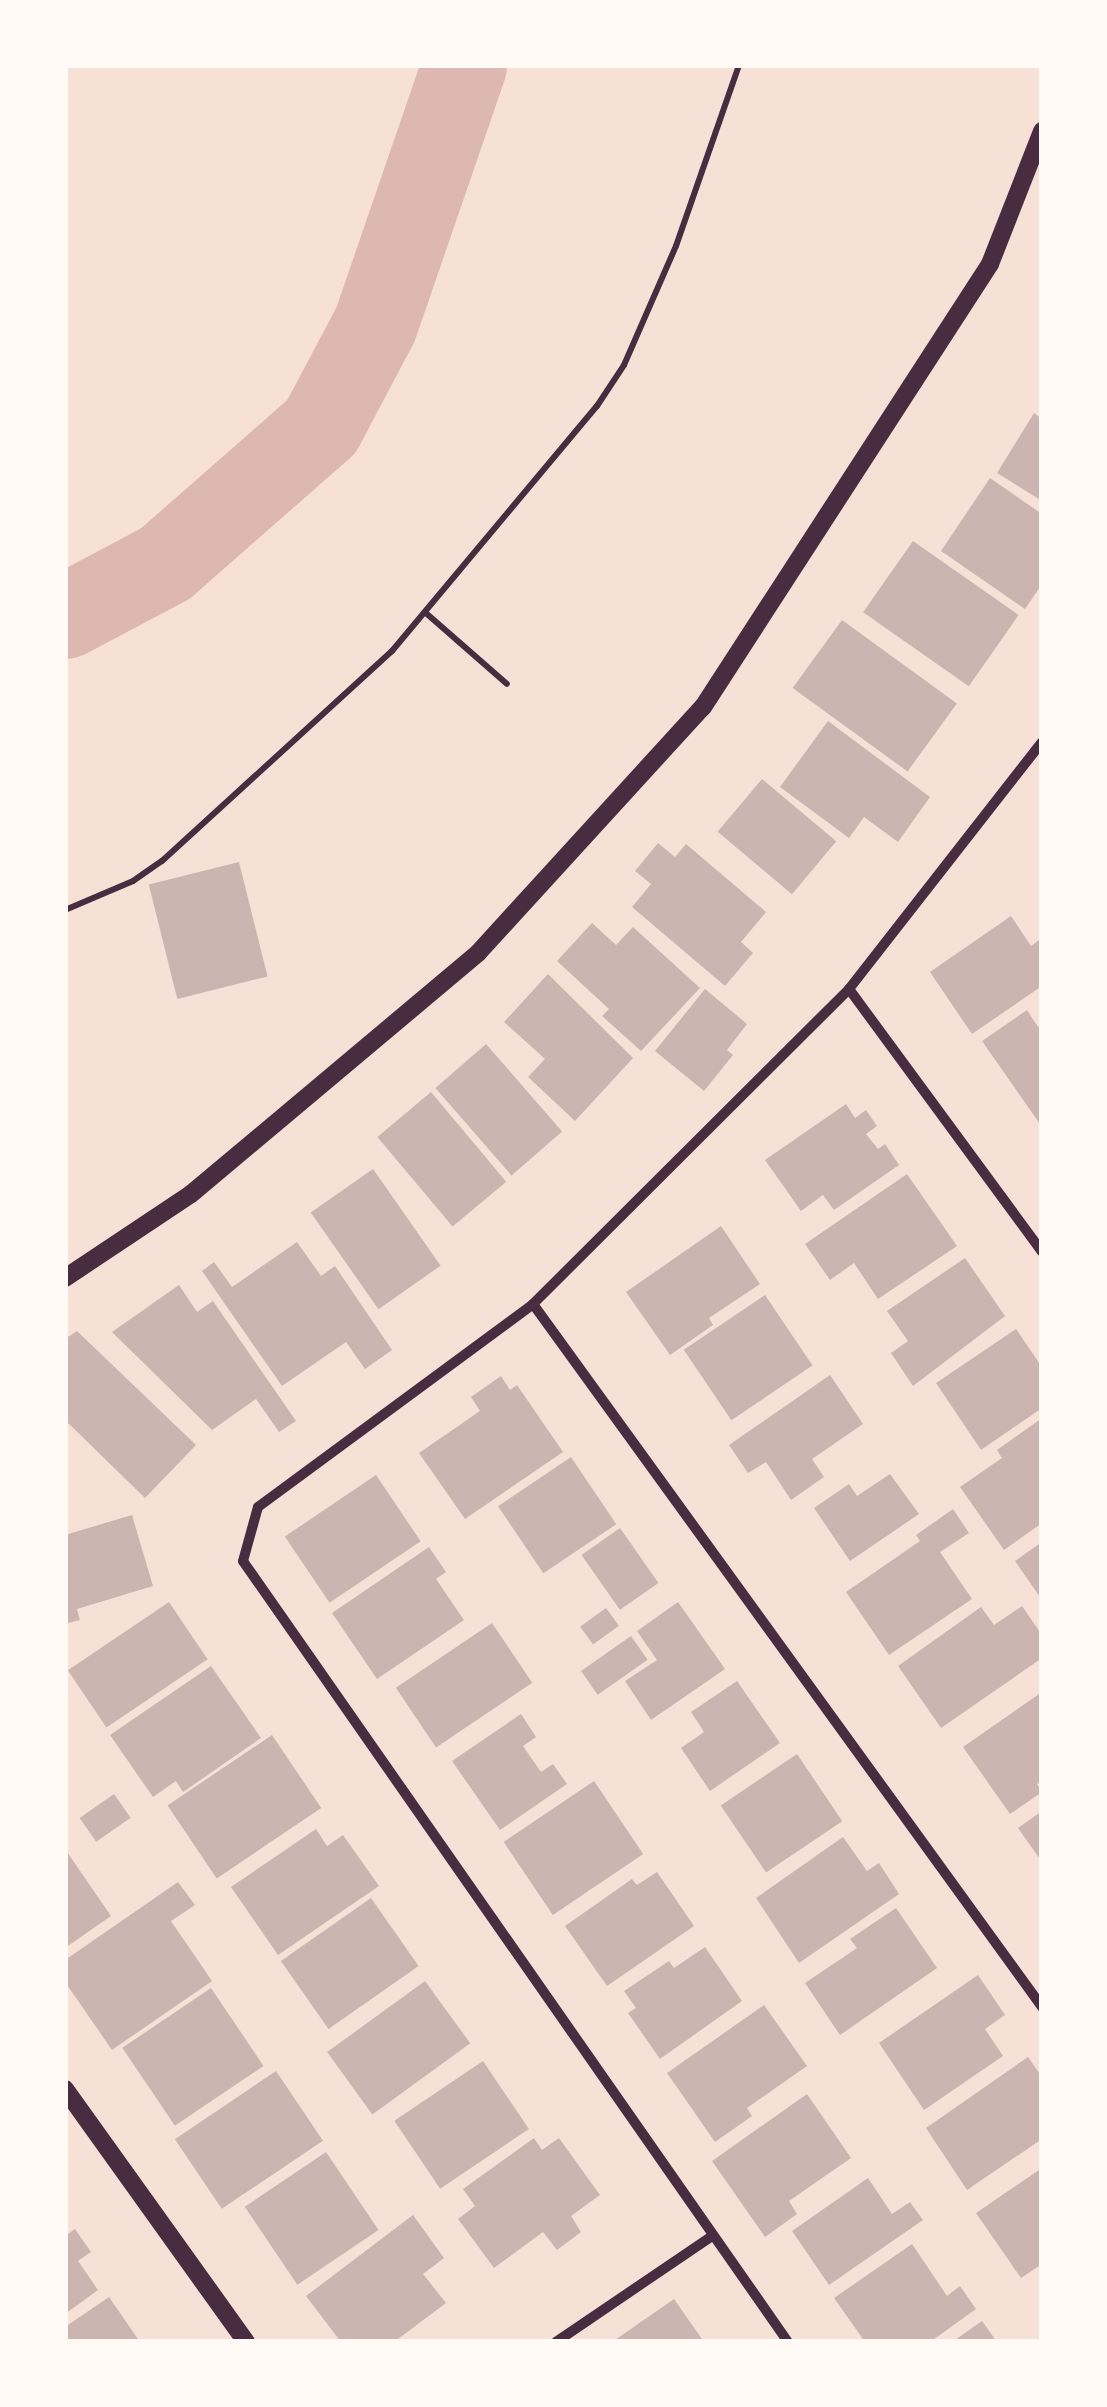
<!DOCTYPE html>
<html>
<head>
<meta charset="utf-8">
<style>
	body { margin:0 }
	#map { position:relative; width:1107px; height:2407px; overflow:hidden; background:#f7e1d7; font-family:Cabin,sans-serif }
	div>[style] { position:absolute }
	.river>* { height:85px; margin:-42.5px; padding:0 42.5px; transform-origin:42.5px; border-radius:42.5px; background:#dcb8b0 }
	.building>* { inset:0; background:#ccb4b1; transform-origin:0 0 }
	.path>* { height:6px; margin:-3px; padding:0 3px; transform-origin:3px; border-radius:3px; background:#4a2c40 }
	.minor>* { height:10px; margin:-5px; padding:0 5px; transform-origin:5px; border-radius:5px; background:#4a2c40 }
	.tertiary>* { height:18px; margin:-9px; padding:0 9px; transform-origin:9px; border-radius:9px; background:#4a2c40 }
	span { translate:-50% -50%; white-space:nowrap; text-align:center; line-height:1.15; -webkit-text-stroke:10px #fffaf5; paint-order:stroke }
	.frame { position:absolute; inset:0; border:68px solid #fffaf5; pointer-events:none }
</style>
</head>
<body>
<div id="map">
	<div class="river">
		<i style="left:65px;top:616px;width:113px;rotate:-27.9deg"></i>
		<i style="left:165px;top:563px;width:208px;rotate:-41.3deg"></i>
		<i style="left:321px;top:426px;width:115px;rotate:-62.1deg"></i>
		<i style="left:375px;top:324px;width:274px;rotate:-71deg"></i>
	</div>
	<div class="building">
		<i style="clip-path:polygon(1034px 413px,1042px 419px,1042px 501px,997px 473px)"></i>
		<i style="clip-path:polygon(990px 478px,1042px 514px,1042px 584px,1025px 609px,941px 551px)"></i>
		<i style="left:913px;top:541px;width:129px;height:87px;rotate:35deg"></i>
		<i style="left:842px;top:620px;width:142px;height:84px;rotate:36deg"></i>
		<i style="clip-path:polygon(828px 721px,930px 797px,898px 842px,864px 817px,849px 838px,780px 787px)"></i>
		<i style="left:762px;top:779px;width:97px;height:69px;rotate:40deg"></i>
		<i style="clip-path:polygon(658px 843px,675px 857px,686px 844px,766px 912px,741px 942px,753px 953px,725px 986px,632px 907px,651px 884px,635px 871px)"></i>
		<i style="left:239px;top:862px;width:118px;height:93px;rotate:76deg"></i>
		<i style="clip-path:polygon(1011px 916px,1031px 946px,1042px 938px,1042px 986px,972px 1034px,930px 972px)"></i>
		<i style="clip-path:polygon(592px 923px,616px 945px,633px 927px,700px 988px,641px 1051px,602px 1016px,609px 1009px,557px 961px)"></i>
		<i style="clip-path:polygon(548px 974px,633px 1058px,575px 1121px,528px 1077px,545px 1059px,504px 1022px)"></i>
		<i style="clip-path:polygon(705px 989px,747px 1024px,727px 1050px,733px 1055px,704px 1091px,655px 1051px)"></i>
		<i style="clip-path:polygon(1027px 1010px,1038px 1027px,1042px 1024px,1042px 1127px,982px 1041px)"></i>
		<i style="left:486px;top:1044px;width:116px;height:67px;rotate:49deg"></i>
		<i style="left:431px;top:1092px;width:117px;height:70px;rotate:50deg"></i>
		<i style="clip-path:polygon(846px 1104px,855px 1118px,866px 1110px,877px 1126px,866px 1134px,878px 1149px,885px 1144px,899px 1165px,834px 1210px,823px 1195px,801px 1211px,765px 1160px)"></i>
		<i style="left:373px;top:1169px;width:118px;height:76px;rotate:55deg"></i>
		<i style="clip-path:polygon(907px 1174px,957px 1246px,878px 1299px,854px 1263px,830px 1280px,805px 1244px)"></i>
		<i style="clip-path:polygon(721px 1226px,760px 1284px,709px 1318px,713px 1325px,670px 1355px,626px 1292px)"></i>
		<i style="clip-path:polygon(297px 1242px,321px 1276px,335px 1266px,392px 1350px,365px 1369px,346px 1342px,282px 1386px,202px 1271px,214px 1262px,232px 1287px)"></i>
		<i style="clip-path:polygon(965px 1258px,1005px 1316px,913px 1386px,891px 1353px,908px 1341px,887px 1311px)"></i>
		<i style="clip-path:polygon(179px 1285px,197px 1312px,213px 1301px,296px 1421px,279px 1432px,256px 1399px,212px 1430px,112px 1332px)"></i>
		<i style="left:765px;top:1295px;width:85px;height:98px;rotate:56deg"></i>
		<i style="clip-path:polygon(1016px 1329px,1042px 1367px,1042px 1408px,981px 1450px,936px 1383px)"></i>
		<i style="clip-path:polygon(77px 1331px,196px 1445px,145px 1498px,65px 1420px,65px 1339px)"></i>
		<i style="clip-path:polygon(830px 1375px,863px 1424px,812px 1459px,824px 1477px,791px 1500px,766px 1462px,748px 1473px,729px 1445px)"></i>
		<i style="clip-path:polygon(501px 1376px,510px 1390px,517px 1385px,563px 1452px,465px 1519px,419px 1453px,480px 1411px,471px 1397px)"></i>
		<i style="clip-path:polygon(1042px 1418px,1042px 1523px,1004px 1550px,960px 1487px,1002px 1458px,997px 1450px)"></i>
		<i style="left:571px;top:1457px;width:81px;height:88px;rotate:56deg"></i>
		<i style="clip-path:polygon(890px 1474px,919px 1514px,850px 1561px,814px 1508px,849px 1484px,857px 1496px)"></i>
		<i style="left:376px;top:1475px;width:80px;height:110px;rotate:56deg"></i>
		<i style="clip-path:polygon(953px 1509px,969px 1533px,940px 1552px,972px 1599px,889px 1655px,846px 1592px,920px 1541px,916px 1535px)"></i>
		<i style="clip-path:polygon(132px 1515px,153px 1586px,77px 1609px,80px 1620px,65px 1624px,65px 1535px)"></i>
		<i style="left:620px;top:1528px;width:67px;height:47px;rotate:55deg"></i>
		<i style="clip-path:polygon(1042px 1542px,1042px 1600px,1015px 1561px)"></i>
		<i style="clip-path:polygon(429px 1547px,446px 1572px,436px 1579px,464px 1620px,377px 1679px,332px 1613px)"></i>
		<i style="left:169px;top:1602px;width:69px;height:122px;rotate:56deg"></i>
		<i style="clip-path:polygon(678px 1602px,725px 1669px,651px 1720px,625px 1681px,657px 1660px,637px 1631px)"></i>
		<i style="clip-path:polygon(1022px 1606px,1042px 1635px,1042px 1658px,941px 1728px,898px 1666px,981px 1607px,994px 1625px)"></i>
		<i style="left:606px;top:1608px;width:22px;height:32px;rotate:54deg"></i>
		<i style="left:492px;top:1623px;width:72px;height:116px;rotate:56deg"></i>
		<i style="left:631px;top:1636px;width:29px;height:61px;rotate:55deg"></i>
		<i style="clip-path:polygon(211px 1666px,261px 1738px,183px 1792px,176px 1781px,153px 1797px,110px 1735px)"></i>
		<i style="clip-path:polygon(737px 1681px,780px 1743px,710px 1791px,681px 1748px,704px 1732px,691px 1712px)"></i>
		<i style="clip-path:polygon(1042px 1692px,1042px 1781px,1037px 1784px,1042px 1792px,1010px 1814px,963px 1747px)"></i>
		<i style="clip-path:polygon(521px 1714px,536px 1737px,523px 1746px,541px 1772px,553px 1764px,567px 1784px,500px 1830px,452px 1761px)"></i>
		<i style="left:272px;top:1735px;width:88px;height:126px;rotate:56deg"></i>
		<i style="left:797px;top:1754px;width:81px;height:92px;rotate:56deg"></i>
		<i style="left:594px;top:1781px;width:88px;height:109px;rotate:56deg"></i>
		<i style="left:114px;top:1794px;width:29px;height:42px;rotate:55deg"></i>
		<i style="clip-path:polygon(1042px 1811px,1042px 1862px,1018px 1828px)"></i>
		<i style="clip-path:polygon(316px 1829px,327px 1846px,343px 1835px,379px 1886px,278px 1955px,231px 1887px)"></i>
		<i style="clip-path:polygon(843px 1837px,867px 1871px,879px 1863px,899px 1894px,799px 1963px,756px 1898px)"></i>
		<i style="clip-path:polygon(65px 1849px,111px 1916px,65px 1948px)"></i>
		<i style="clip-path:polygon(657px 1872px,694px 1926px,607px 1986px,565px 1926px,632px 1879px,637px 1885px)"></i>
		<i style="clip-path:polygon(178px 1882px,195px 1905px,171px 1921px,212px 1981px,112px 2050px,65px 1982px,65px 1960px)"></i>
		<i style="left:371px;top:1898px;width:83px;height:110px;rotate:55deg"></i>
		<i style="clip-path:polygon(896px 1908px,937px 1968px,840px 2035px,805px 1983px,857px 1948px,850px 1939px)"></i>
		<i style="clip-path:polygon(705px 1947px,742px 2001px,660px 2059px,628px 2013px,636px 2008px,624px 1991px,669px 1961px,674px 1968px)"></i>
		<i style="clip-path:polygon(978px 1975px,1005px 2015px,985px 2029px,1003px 2056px,924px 2110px,879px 2043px)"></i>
		<i style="left:425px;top:1981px;width:77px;height:121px;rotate:54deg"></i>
		<i style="left:211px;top:1988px;width:94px;height:107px;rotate:56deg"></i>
		<i style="clip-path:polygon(764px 2005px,807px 2066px,747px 2108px,752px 2116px,715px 2142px,667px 2073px)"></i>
		<i style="clip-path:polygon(1028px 2057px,1042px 2077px,1042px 2139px,967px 2190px,926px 2128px)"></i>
		<i style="left:483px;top:2061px;width:82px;height:107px;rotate:56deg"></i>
		<i style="left:276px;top:2071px;width:84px;height:122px;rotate:56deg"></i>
		<i style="clip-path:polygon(807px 2094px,851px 2158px,789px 2201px,797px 2214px,765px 2237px,712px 2161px)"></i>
		<i style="clip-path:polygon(534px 2138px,542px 2150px,559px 2138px,600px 2195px,571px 2216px,581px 2232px,557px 2250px,543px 2232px,494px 2268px,458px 2219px,475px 2206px,463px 2189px)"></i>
		<i style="left:326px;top:2152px;width:94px;height:98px;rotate:56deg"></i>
		<i style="clip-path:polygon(1042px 2168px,1042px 2264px,1021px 2278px,976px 2213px)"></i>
		<i style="clip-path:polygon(868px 2178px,892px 2214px,910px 2202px,923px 2220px,829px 2285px,792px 2231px)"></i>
		<i style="clip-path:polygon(413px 2215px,444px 2258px,423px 2274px,446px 2303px,394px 2342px,341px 2342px,306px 2296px)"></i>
		<i style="clip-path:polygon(75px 2229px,91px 2252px,78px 2261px,98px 2290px,65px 2314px,65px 2236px)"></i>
		<i style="clip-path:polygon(912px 2244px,947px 2296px,960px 2286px,976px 2309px,930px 2342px,865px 2342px,834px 2298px)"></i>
		<i style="clip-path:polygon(109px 2297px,140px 2342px,65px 2342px,65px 2327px)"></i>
		<i style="clip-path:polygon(674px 2299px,704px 2342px,612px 2342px)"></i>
		<i style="clip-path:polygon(982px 2321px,997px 2342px,952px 2342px)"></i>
	</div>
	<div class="path">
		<i style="left:427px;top:614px;width:106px;rotate:41.2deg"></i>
		<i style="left:65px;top:910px;width:74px;rotate:-23.1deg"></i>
		<i style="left:133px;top:881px;width:35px;rotate:-35deg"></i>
		<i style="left:162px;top:861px;width:311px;rotate:-42.4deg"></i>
		<i style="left:392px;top:651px;width:319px;rotate:-50.1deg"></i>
		<i style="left:597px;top:406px;width:49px;rotate:-56.6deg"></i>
		<i style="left:624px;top:365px;width:130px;rotate:-66.4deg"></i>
		<i style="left:676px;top:246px;width:192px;rotate:-70.8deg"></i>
	</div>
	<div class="minor">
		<i style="left:849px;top:989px;width:326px;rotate:53.7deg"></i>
		<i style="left:533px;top:1304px;width:868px;rotate:54.09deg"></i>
		<i style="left:556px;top:2342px;width:189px;rotate:-34.2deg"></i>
		<i style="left:788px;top:2342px;width:952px;rotate:-124.91deg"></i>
		<i style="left:243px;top:1561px;width:56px;rotate:-74.5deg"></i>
		<i style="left:258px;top:1507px;width:342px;rotate:-36.4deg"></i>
		<i style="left:533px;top:1304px;width:446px;rotate:-44.9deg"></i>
		<i style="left:849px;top:989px;width:313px;rotate:-52deg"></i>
	</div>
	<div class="tertiary">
		<i style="left:65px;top:1278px;width:151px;rotate:-33.7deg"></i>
		<i style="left:191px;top:1194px;width:375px;rotate:-40deg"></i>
		<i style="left:478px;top:953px;width:333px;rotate:-47.6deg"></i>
		<i style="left:703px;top:707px;width:528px;rotate:-57.06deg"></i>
		<i style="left:990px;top:264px;width:143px;rotate:-68.6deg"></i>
		<i style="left:65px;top:2089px;width:311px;rotate:54.4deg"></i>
	</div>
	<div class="frame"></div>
</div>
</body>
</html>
